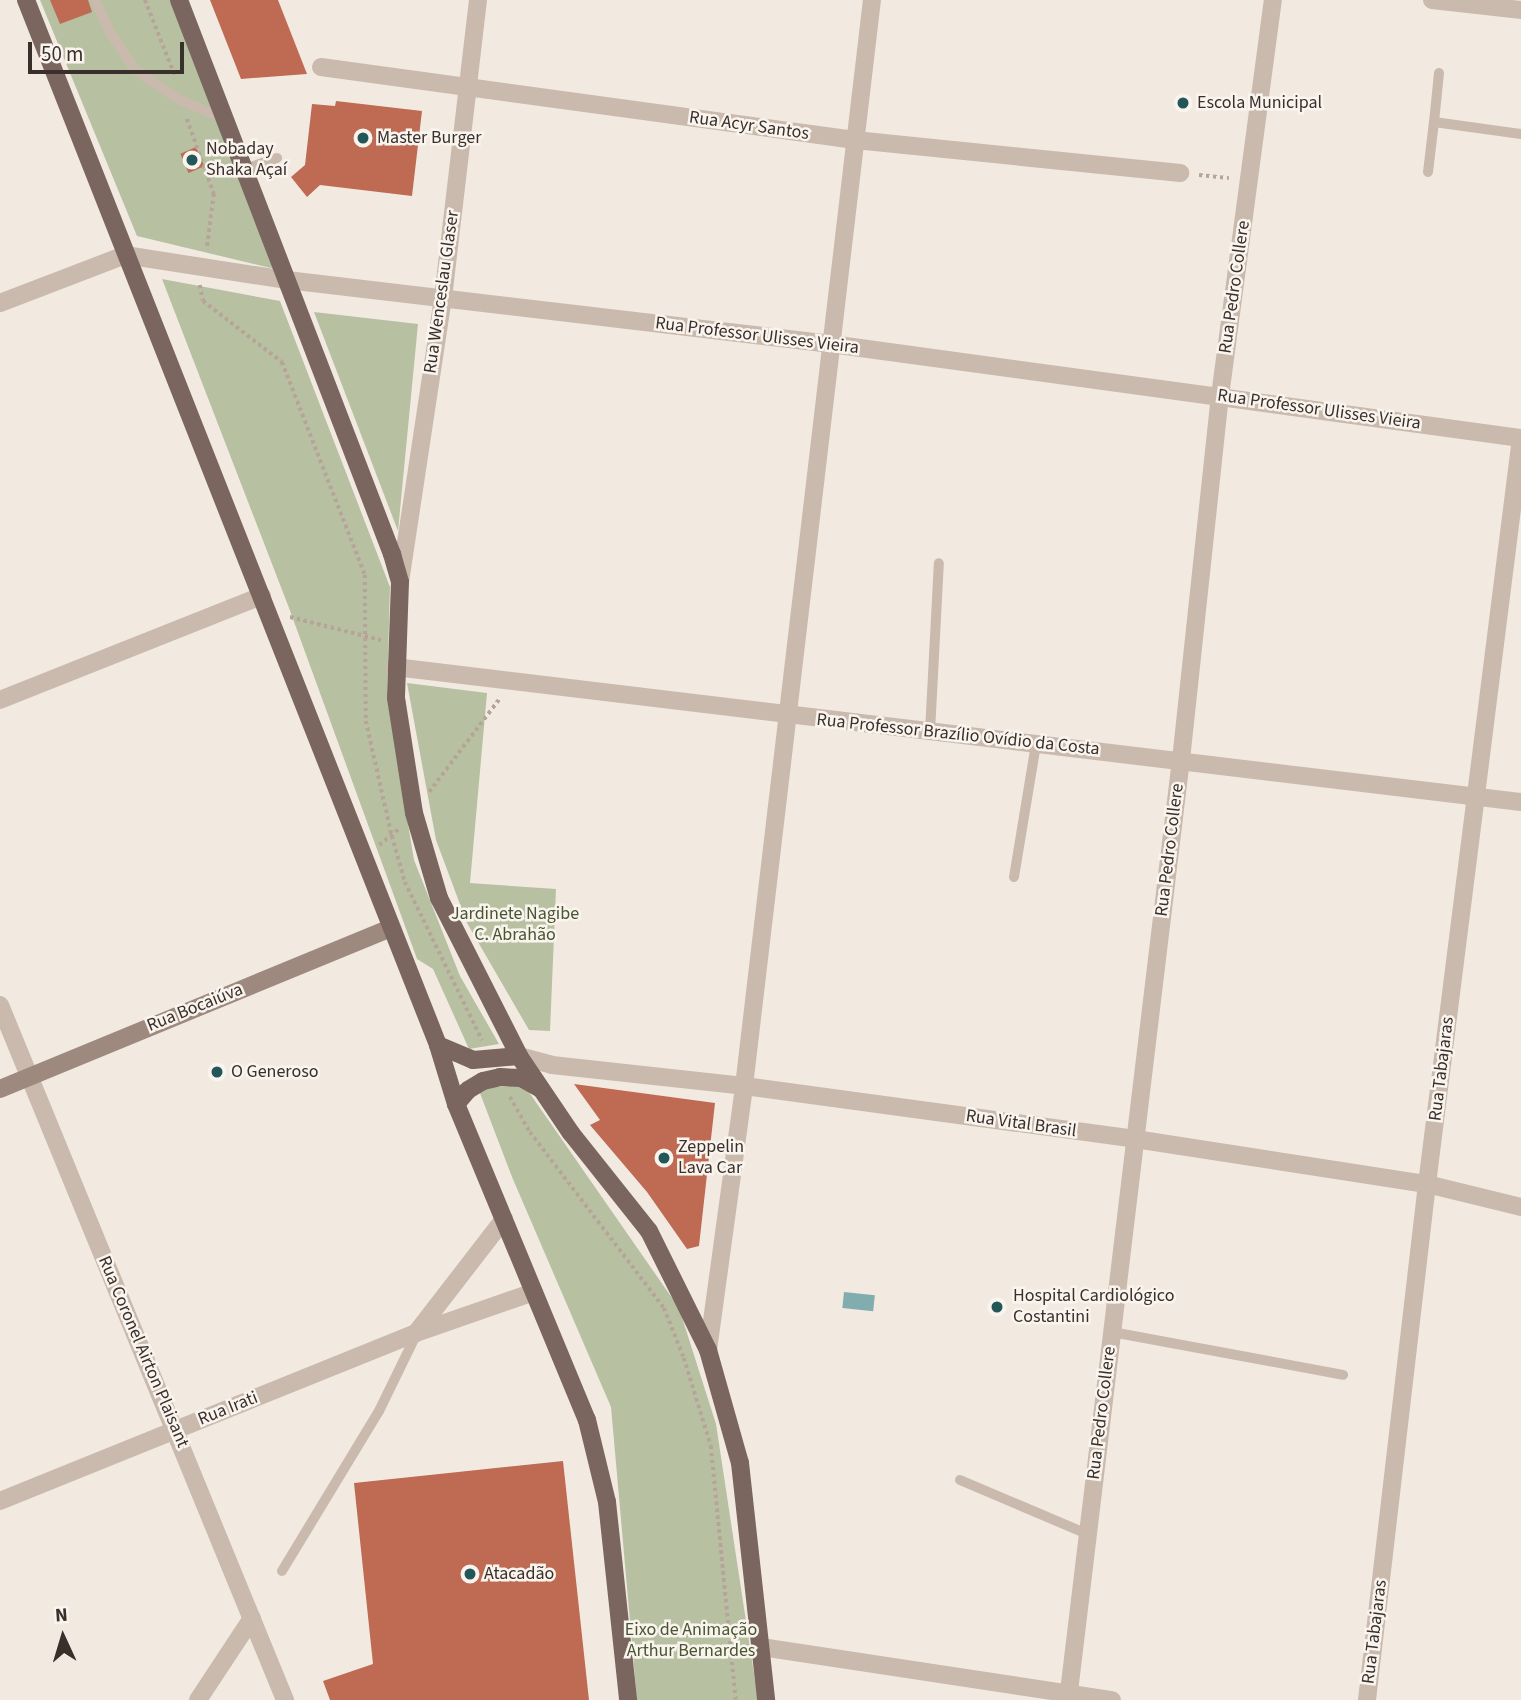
<!DOCTYPE html>
<html>
<head>
<meta charset="utf-8">
<style>
	body { margin:0 }
	#map { position:relative; width:1521px; height:1700px; overflow:hidden; background:#f2eae1; font-family:"Source Sans 3",sans-serif }
	div>[style] { position:absolute }
	.green>* { inset:0; background:#b7c1a2 }
	.water>* { inset:0; background:#82adae; transform-origin:0 0 }
	.building>* { inset:0; background:#bf6a53; transform-origin:0 0 }
	.path>* { height:3.5px; margin-top:-1.75px; transform-origin:0; background:repeating-linear-gradient(90deg,#b6a498 0 3.5px,transparent 0 7px) }
	.service>* { height:10px; margin:-5px; padding:0 5px; transform-origin:5px; border-radius:5px; background:#cabaad }
	.minor>* { height:18px; margin:-9px; padding:0 9px; transform-origin:9px; border-radius:9px; background:#cabaad }
	.tertiary>* { height:18px; margin:-9px; padding:0 9px; transform-origin:9px; border-radius:9px; background:#cabaad }
	.secondary>* { height:18px; margin:-9px; padding:0 9px; transform-origin:9px; border-radius:9px; background:#9e897f }
	.primary>* { height:18px; margin:-9px; padding:0 9px; transform-origin:9px; border-radius:9px; background:#7a665e }
	.dots>* { width:19px; height:19px; translate:-50% -50%; box-sizing:border-box; border:4px solid #faf4ee; border-radius:50% }
	span { translate:-50% -50%; white-space:nowrap; text-align:center; line-height:1.15; -webkit-text-stroke:5px #faf4ee; paint-order:stroke }
	.poi-label { font-size:18px; color:#392f2b }
	.left { translate:0 -50%; text-align:left }
	.street-label { font-size:18px; color:#392f2b }
	.park-label { font-size:18px; color:#495631 }
	.north { position:absolute; left:28px; top:1602px; width:70px; height:70px; -webkit-text-stroke:5px #faf4ee; paint-order:stroke; rotate:356deg; font-size:19px; font-weight:700; line-height:28px; text-align:center; color:#392f2b }
	.north::after { content:''; display:block; margin:auto; width:24px; height:32px; background:#392f2b; clip-path:polygon(50% 0,100% 100%,50% 72%,0 100%) }
	.scale { position:absolute; left:28px; top:42px; width:156px; height:32px; box-sizing:border-box; border:4px solid #392f2b; border-top:0; padding-left:9px; font-size:21px; line-height:24px; white-space:nowrap; color:#392f2b; -webkit-text-stroke:5px #faf4ee; paint-order:stroke }
</style>
</head>
<body>
<div id="map">
	<div class="green">
		<i style="clip-path:polygon(40px 0,172px 0,279px 270px,137px 236px)"></i>
		<i style="clip-path:polygon(162px 279px,280px 301px,390px 587px,387px 696px,414px 860px,460px 976px,499px 1044px,469px 1049px,433px 969px,417px 959px,289px 608px)"></i>
		<i style="clip-path:polygon(314px 312px,418px 324px,398px 531px)"></i>
		<i style="clip-path:polygon(407px 683px,487px 693px,470px 883px,556px 889px,550px 1031px,529px 1030px,467px 923px,436px 840px)"></i>
		<i style="clip-path:polygon(524px 1085px,679px 1308px,716px 1424px,758px 1700px,637px 1700px,611px 1407px,512px 1177px,478px 1088px)"></i>
	</div>
	<div class="water">
		<i style="left:844px;top:1292px;width:31px;height:16px;rotate:6deg"></i>
	</div>
	<div class="building">
		<i style="clip-path:polygon(50px 0,88px 0,92px 12px,60px 24px)"></i>
		<i style="clip-path:polygon(210px 0,278px 0,307px 74px,241px 79px)"></i>
		<i style="clip-path:polygon(336px 101px,422px 111px,412px 196px,320px 185px,307px 197px,291px 177px,305px 165px,312px 104px,335px 106px)"></i>
		<i style="left:196px;top:147px;width:21px;height:17px;rotate:67deg"></i>
		<i style="clip-path:polygon(574px 1084px,715px 1103px,699px 1246px,687px 1249px,647px 1192px,590px 1125px,600px 1120px)"></i>
		<i style="clip-path:polygon(563px 1461px,589px 1700px,330px 1700px,323px 1681px,373px 1664px,354px 1483px)"></i>
	</div>
	<div class="path">
		<i style="left:145px;top:0;width:84px;rotate:68.3deg"></i>
		<i style="left:187px;top:119px;width:80px;rotate:70.2deg"></i>
		<i style="left:214px;top:194px;width:56px;rotate:97.1deg"></i>
		<i style="left:1199px;top:175px;width:30px;rotate:6deg"></i>
		<i style="left:200px;top:285px;width:16px;rotate:79deg"></i>
		<i style="left:203px;top:301px;width:100px;rotate:37.7deg"></i>
		<i style="left:282px;top:362px;width:229px;rotate:68.7deg"></i>
		<i style="left:365px;top:575px;width:146px;rotate:89.6deg"></i>
		<i style="left:366px;top:721px;width:118px;rotate:77.3deg"></i>
		<i style="left:392px;top:836px;width:48px;rotate:74.2deg"></i>
		<i style="left:405px;top:882px;width:176px;rotate:64deg"></i>
		<i style="left:290px;top:617px;width:94px;rotate:14.2deg"></i>
		<i style="left:429px;top:792px;width:118px;rotate:-52.9deg"></i>
		<i style="left:379px;top:845px;width:27px;rotate:-39deg"></i>
		<i style="left:510px;top:1097px;width:40px;rotate:60.3deg"></i>
		<i style="left:530px;top:1132px;width:221px;rotate:52.7deg"></i>
		<i style="left:664px;top:1308px;width:54px;rotate:68.2deg"></i>
		<i style="left:684px;top:1358px;width:92px;rotate:72.9deg"></i>
		<i style="left:711px;top:1446px;width:255px;rotate:84.4deg"></i>
	</div>
	<div class="service">
		<i style="left:95px;top:0;width:35px;rotate:65deg"></i>
		<i style="left:110px;top:32px;width:45px;rotate:56.7deg"></i>
		<i style="left:135px;top:70px;width:56px;rotate:33.4deg"></i>
		<i style="left:182px;top:101px;width:44px;rotate:22.5deg"></i>
		<i style="left:1439px;top:73px;width:49px;rotate:95.8deg"></i>
		<i style="left:1434px;top:122px;width:88px;rotate:7.9deg"></i>
		<i style="left:245px;top:169px;width:34px;rotate:-19deg"></i>
		<i style="left:1428px;top:172px;width:50px;rotate:-83.2deg"></i>
		<i style="left:930px;top:732px;width:169px;rotate:-87deg"></i>
		<i style="left:1014px;top:877px;width:135px;rotate:-80.6deg"></i>
		<i style="left:1112px;top:1332px;width:235px;rotate:10.5deg"></i>
		<i style="left:960px;top:1480px;width:138px;rotate:23deg"></i>
		<i style="left:282px;top:1571px;width:187px;rotate:-58.8deg"></i>
		<i style="left:379px;top:1411px;width:85px;rotate:-64deg"></i>
	</div>
	<div class="minor">
		<i style="left:1432px;top:0;width:90px;rotate:6.4deg"></i>
		<i style="left:321px;top:67px;width:539px;rotate:7.78deg"></i>
		<i style="left:855px;top:140px;width:327px;rotate:5.8deg"></i>
		<i style="left:400px;top:582px;width:287px;rotate:-81.4deg"></i>
		<i style="left:443px;top:298px;width:300px;rotate:-83.3deg"></i>
		<i style="left:395px;top:667px;width:1134px;rotate:6.84deg"></i>
		<i style="left:0;top:700px;width:282px;rotate:-21.7deg"></i>
		<i style="left:0;top:1005px;width:751px;rotate:67.7deg"></i>
		<i style="left:416px;top:1333px;width:144px;rotate:-52.3deg"></i>
		<i style="left:708px;top:1350px;width:266px;rotate:-82.2deg"></i>
		<i style="left:744px;top:1086px;width:1094px;rotate:-83.28deg"></i>
		<i style="left:0;top:1501px;width:449px;rotate:-22deg"></i>
		<i style="left:416px;top:1333px;width:125px;rotate:-19.2deg"></i>
		<i style="left:761px;top:1647px;width:355px;rotate:8.6deg"></i>
		<i style="left:198px;top:1700px;width:98px;rotate:-56.6deg"></i>
		<i style="left:1068px;top:1700px;width:947px;rotate:-83.15deg"></i>
		<i style="left:1181px;top:760px;width:366px;rotate:-83.9deg"></i>
		<i style="left:1220px;top:396px;width:400px;rotate:-82.4deg"></i>
	</div>
	<div class="tertiary">
		<i style="left:0;top:303px;width:134px;rotate:-21deg"></i>
		<i style="left:125px;top:255px;width:164px;rotate:8.8deg"></i>
		<i style="left:287px;top:280px;width:548px;rotate:6.71deg"></i>
		<i style="left:831px;top:344px;width:696px;rotate:7.76deg"></i>
		<i style="left:519px;top:1056px;width:34px;rotate:15deg"></i>
		<i style="left:552px;top:1065px;width:193px;rotate:6.2deg"></i>
		<i style="left:744px;top:1086px;width:395px;rotate:7.7deg"></i>
		<i style="left:1135px;top:1139px;width:295px;rotate:8.8deg"></i>
		<i style="left:1427px;top:1184px;width:97px;rotate:13.7deg"></i>
		<i style="left:1367px;top:1700px;width:519px;rotate:-83.37deg"></i>
		<i style="left:1427px;top:1184px;width:752px;rotate:-82.82deg"></i>
	</div>
	<div class="secondary">
		<i style="left:0;top:1089px;width:423px;rotate:-22.4deg"></i>
	</div>
	<div class="primary">
		<i style="left:26px;top:0;width:1123px;rotate:68.48deg"></i>
		<i style="left:438px;top:1045px;width:62px;rotate:73deg"></i>
		<i style="left:456px;top:1104px;width:342px;rotate:67.5deg"></i>
		<i style="left:587px;top:1420px;width:84px;rotate:76.3deg"></i>
		<i style="left:607px;top:1502px;width:199px;rotate:83.9deg"></i>
		<i style="left:179px;top:0;width:594px;rotate:68.97deg"></i>
		<i style="left:392px;top:554px;width:29px;rotate:74deg"></i>
		<i style="left:400px;top:582px;width:116px;rotate:92deg"></i>
		<i style="left:396px;top:698px;width:116px;rotate:81.1deg"></i>
		<i style="left:414px;top:813px;width:89px;rotate:73.6deg"></i>
		<i style="left:439px;top:898px;width:177px;rotate:63.1deg"></i>
		<i style="left:519px;top:1056px;width:93px;rotate:56deg"></i>
		<i style="left:571px;top:1133px;width:125px;rotate:51.5deg"></i>
		<i style="left:649px;top:1231px;width:133px;rotate:63.6deg"></i>
		<i style="left:708px;top:1350px;width:117px;rotate:74.2deg"></i>
		<i style="left:740px;top:1463px;width:238px;rotate:83.7deg"></i>
		<i style="left:438px;top:1045px;width:38px;rotate:23deg"></i>
		<i style="left:473px;top:1060px;width:46px;rotate:-5deg"></i>
		<i style="left:456px;top:1104px;width:18px;rotate:-49deg"></i>
		<i style="left:468px;top:1090px;width:17px;rotate:-31deg"></i>
		<i style="left:483px;top:1081px;width:17px;rotate:-13deg"></i>
		<i style="left:500px;top:1077px;width:21px;rotate:3deg"></i>
		<i style="left:521px;top:1078px;width:21px;rotate:29deg"></i>
	</div>
	<div class="dots">
		<i style="left:1183px;top:103px;background:#235658"></i>
		<i style="left:363px;top:138px;background:#235658"></i>
		<i style="left:192px;top:160px;background:#235658"></i>
		<i style="left:217px;top:1072px;background:#235658"></i>
		<i style="left:664px;top:1158px;background:#235658"></i>
		<i style="left:997px;top:1307px;background:#235658"></i>
		<i style="left:470px;top:1574px;background:#235658"></i>
	</div>
	<div class="poi-label">
		<span class="left" style="left:1197px;top:103px">Escola Municipal</span>
		<span class="left" style="left:377px;top:138px">Master Burger</span>
		<span class="left" style="left:206px;top:160px">Nobaday<br>Shaka Açaí</span>
		<span class="left" style="left:231px;top:1072px">O Generoso</span>
		<span class="left" style="left:678px;top:1158px">Zeppelin<br>Lava Car</span>
		<span class="left" style="left:1013px;top:1307px">Hospital Cardiológico<br>Costantini</span>
		<span class="left" style="left:484px;top:1574px">Atacadão</span>
	</div>
	<div class="street-label">
		<span style="left:749px;top:126px;rotate:8deg">Rua Acyr Santos</span>
		<span style="left:1235px;top:287px;rotate:-82deg">Rua Pedro Collere</span>
		<span style="left:442px;top:292px;rotate:-82deg">Rua Wenceslau Glaser</span>
		<span style="left:757px;top:336px;rotate:7deg">Rua Professor Ulisses Vieira</span>
		<span style="left:1319px;top:410px;rotate:8deg">Rua Professor Ulisses Vieira</span>
		<span style="left:958px;top:735px;rotate:6deg">Rua Professor Brazílio Ovídio da Costa</span>
		<span style="left:1170px;top:850px;rotate:-83deg">Rua Pedro Collere</span>
		<span style="left:195px;top:1008px;rotate:-22deg">Rua Bocaiúva</span>
		<span style="left:1442px;top:1069px;rotate:-83deg">Rua Tabajaras</span>
		<span style="left:1021px;top:1124px;rotate:8deg">Rua Vital Brasil</span>
		<span style="left:143px;top:1352px;rotate:67deg">Rua Coronel Airton Plaisant</span>
		<span style="left:228px;top:1409px;rotate:-22deg">Rua Irati</span>
		<span style="left:1102px;top:1413px;rotate:-83deg">Rua Pedro Collere</span>
		<span style="left:1375px;top:1632px;rotate:-83deg">Rua Tabajaras</span>
	</div>
	<div class="park-label">
		<span style="left:515px;top:925px">Jardinete Nagibe<br>C. Abrahão</span>
		<span style="left:691px;top:1641px">Eixo de Animação<br>Arthur Bernardes</span>
	</div>
	<div class="north">N</div>
	<div class="scale">50 m</div>
</div>
</body>
</html>
